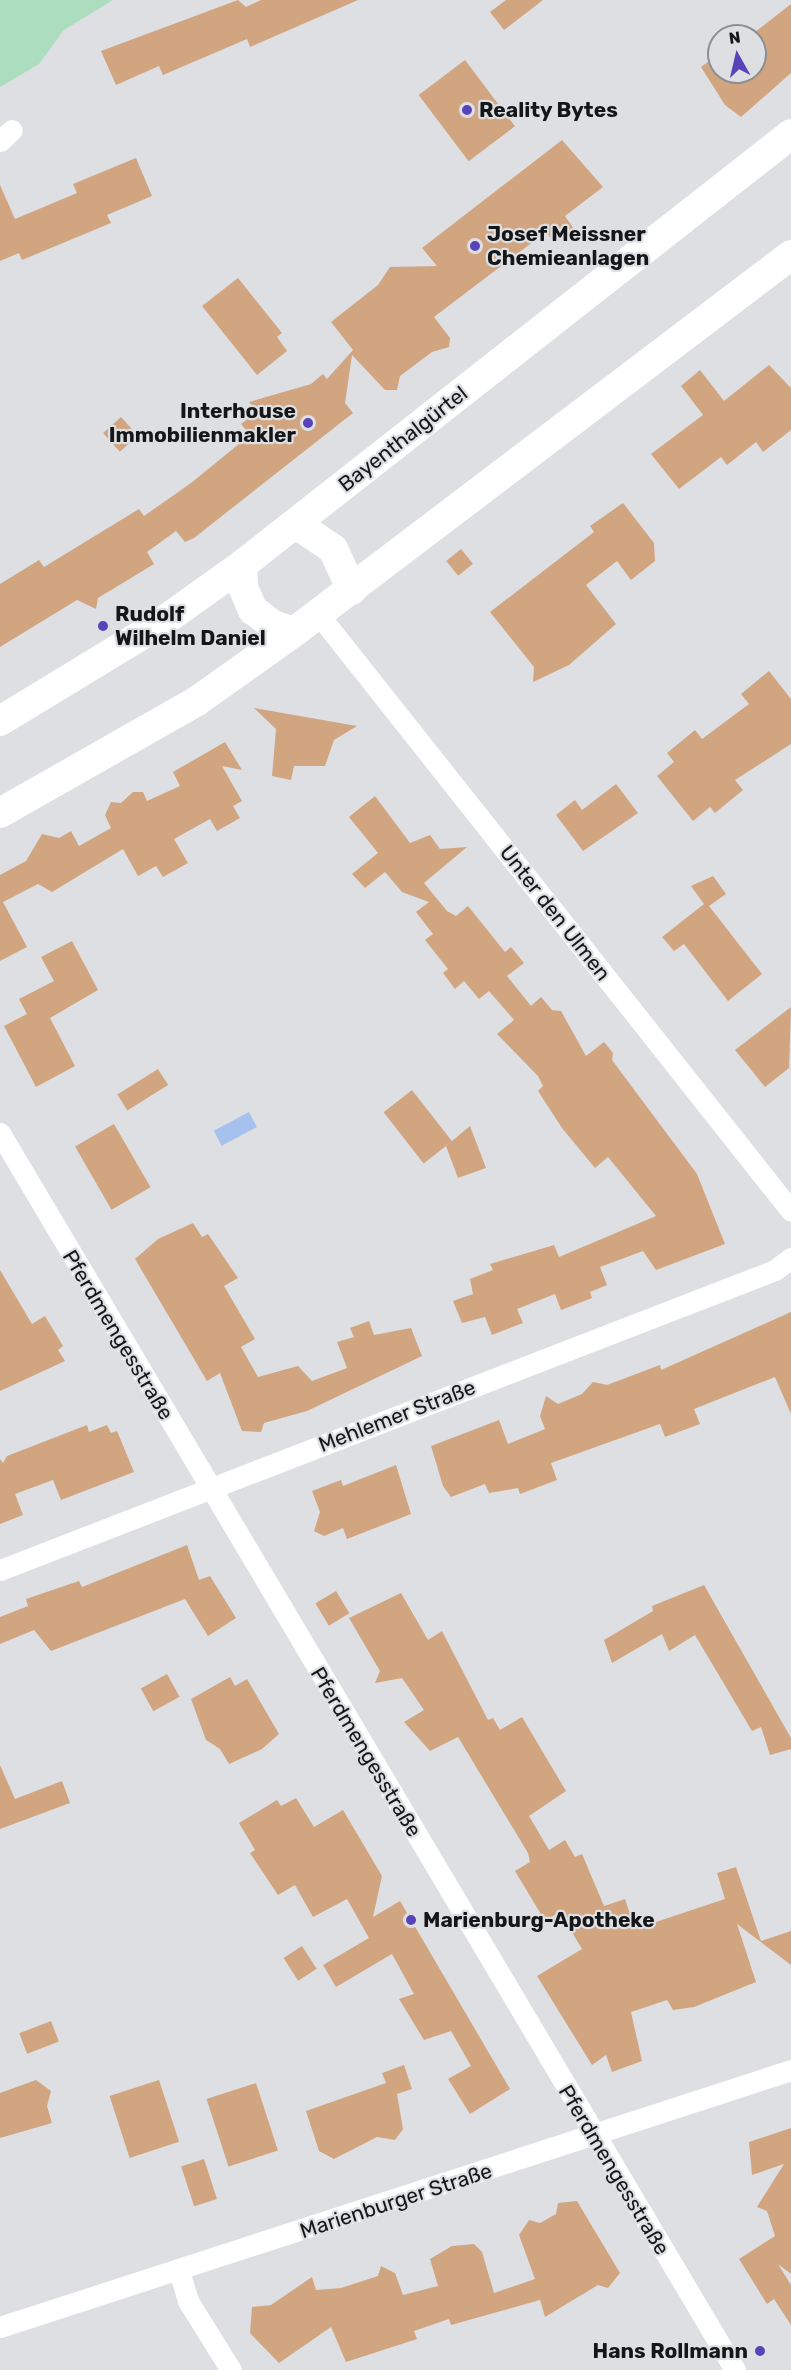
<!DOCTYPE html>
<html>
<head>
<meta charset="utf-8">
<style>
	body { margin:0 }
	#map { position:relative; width:791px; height:2370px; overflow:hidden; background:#dddfe3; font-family:Rubik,sans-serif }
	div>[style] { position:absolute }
	.green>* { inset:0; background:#acddbf }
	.water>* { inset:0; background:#a7c1ef; transform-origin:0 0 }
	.building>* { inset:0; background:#d2a581; transform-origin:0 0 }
	.minor>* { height:21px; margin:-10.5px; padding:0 10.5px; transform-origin:10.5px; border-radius:10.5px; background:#fff }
	.secondary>* { height:30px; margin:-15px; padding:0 15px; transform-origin:15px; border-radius:15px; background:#fff }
	.dots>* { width:16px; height:16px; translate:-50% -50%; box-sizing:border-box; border:3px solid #dddfe3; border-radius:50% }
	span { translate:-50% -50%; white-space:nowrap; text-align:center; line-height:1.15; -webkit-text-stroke:4.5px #dddfe3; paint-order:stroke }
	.poi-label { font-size:21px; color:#151617; font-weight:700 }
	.left { translate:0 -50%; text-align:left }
	.right { translate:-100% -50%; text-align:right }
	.street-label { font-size:21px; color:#151617 }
	.north { position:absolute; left:707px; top:24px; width:60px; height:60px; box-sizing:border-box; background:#dddfe3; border:2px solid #8d8f91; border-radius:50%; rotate:352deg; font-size:16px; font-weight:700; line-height:24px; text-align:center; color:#151617 }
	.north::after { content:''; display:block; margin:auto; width:21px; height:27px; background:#5943bb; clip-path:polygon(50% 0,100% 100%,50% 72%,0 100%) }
</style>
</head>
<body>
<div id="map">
	<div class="green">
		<i style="clip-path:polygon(0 0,113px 0,64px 30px,39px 64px,0 87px)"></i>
	</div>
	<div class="water">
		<i style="left:249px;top:1112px;width:17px;height:40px;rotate:62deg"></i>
	</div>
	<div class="building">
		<i style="clip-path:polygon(238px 0,246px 7px,261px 0,358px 0,250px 47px,247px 39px,163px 75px,159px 66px,116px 85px,101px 51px)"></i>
		<i style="clip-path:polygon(506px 0,543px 0,504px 30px,490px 12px)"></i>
		<i style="clip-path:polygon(791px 4px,791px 73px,741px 117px,725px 105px,701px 67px,716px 56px,719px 72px,755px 72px,755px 36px,750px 36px)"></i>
		<i style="left:465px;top:60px;width:83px;height:58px;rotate:53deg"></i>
		<i style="clip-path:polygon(562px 140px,603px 187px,565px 216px,574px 229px,555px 243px,546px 232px,434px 317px,450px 338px,449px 347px,432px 352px,400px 376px,397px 390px,385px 390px,352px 355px,345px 403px,353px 413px,194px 538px,185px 542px,176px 531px,147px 552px,154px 564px,98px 598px,96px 609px,77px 600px,0 647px,0 584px,39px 560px,44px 567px,139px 509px,144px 516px,191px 483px,250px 435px,241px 424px,257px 412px,249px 402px,311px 384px,323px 374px,327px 379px,353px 350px,331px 322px,378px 285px,390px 267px,437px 266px,422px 248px)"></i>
		<i style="clip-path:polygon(136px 158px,152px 196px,107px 215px,111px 223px,22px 260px,19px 253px,0 261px,0 185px,15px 219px,77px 193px,73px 184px)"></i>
		<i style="clip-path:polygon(238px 278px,282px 333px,277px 337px,287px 351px,257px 375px,202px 306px)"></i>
		<i style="clip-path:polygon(769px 365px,791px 388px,791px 430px,763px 452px,756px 442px,727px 465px,721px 457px,679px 489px,651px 454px,703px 415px,681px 386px,700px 370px,724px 401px)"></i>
		<i style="left:121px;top:417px;width:25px;height:24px;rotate:48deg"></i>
		<i style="clip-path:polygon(623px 503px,654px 543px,655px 561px,631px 580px,617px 561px,586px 585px,616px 624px,569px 665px,533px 682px,534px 667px,490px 612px,594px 532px,590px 526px)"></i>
		<i style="left:461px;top:549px;width:19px;height:19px;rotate:51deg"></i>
		<i style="clip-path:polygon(769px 671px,791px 699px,791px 744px,735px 780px,743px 790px,715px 813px,710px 807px,693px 821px,657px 776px,674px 762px,667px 753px,695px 730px,702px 739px,749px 704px,741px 694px)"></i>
		<i style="clip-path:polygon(254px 708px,357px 726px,334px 740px,325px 766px,294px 766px,291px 780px,272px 776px,276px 729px)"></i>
		<i style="clip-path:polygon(225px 742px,242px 770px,222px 766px,242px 801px,233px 806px,240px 818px,217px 831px,210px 819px,174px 839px,188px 863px,163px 877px,156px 866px,138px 876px,123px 849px,52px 892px,38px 884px,3px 902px,27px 947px,0 961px,0 875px,26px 861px,42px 834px,59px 838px,71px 831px,79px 846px,111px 828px,105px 815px,111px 802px,121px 803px,133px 792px,143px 792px,147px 801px,180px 786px,173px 772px)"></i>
		<i style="clip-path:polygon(616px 784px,638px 813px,583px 851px,556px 815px,575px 800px,582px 810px)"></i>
		<i style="clip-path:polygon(375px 796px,410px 843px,430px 835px,440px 849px,467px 847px,424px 883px,447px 911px,456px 916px,468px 906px,505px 952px,511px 947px,524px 963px,507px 976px,531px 1006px,541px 997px,552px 1010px,561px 1011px,586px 1056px,604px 1042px,613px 1053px,612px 1060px,697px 1174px,725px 1244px,656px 1270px,643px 1251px,600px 1267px,607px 1285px,590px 1292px,592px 1298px,561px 1310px,555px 1294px,517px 1309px,523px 1323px,492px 1335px,485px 1317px,462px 1323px,453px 1301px,473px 1294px,470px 1279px,493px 1270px,490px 1264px,554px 1245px,559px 1257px,656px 1216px,608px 1157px,595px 1168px,562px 1128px,538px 1091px,543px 1086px,538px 1076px,497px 1034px,514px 1020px,489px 991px,479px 999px,464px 981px,455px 989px,443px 973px,448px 969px,425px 940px,433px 934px,416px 912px,429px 902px,402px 892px,385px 872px,365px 888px,352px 874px,378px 853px,349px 817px)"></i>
		<i style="clip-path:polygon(713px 876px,726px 894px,709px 906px,762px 974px,728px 1001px,684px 944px,674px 951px,662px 937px,704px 904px,691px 886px)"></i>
		<i style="clip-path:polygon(72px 941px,98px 990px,50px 1018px,75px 1066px,36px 1087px,4px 1026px,27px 1014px,19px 999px,54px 981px,41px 957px)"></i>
		<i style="clip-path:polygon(791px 1007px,789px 1068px,765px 1087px,735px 1050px)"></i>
		<i style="left:158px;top:1069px;width:19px;height:48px;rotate:58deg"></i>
		<i style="left:412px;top:1090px;width:65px;height:36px;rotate:52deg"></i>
		<i style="left:114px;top:1124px;width:73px;height:45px;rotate:60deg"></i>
		<i style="clip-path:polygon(470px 1126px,486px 1168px,458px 1178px,446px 1146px)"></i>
		<i style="clip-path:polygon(193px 1223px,202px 1237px,208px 1234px,238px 1278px,224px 1286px,255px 1339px,241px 1347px,258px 1377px,298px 1366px,312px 1381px,347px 1368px,337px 1342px,354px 1337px,350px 1328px,369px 1321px,374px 1335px,411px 1328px,422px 1356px,307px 1411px,264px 1423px,261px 1432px,242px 1431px,220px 1373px,207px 1381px,135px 1259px,158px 1239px)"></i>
		<i style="clip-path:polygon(0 1270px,32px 1324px,45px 1316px,63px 1346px,58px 1350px,65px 1361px,0 1391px)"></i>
		<i style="clip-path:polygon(791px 1312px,791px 1414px,775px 1377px,694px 1409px,700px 1424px,665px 1437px,660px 1424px,551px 1463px,557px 1480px,520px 1494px,518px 1488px,489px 1493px,485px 1484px,451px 1497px,443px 1486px,431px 1446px,499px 1420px,508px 1444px,545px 1429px,540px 1416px,546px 1396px,558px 1404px,582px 1394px,593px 1382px,607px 1385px,660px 1365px,661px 1370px)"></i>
		<i style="clip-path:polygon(87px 1425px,89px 1432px,107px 1425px,111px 1433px,117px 1431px,134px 1472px,61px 1500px,53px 1480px,15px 1494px,23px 1515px,0 1524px,0 1459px,3px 1463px,7px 1456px)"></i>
		<i style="clip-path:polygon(396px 1465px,411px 1514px,347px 1539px,343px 1528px,324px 1536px,314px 1531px,320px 1512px,312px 1491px,341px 1480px,343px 1486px)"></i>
		<i style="clip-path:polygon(187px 1545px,199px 1580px,210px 1576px,236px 1618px,208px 1636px,185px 1599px,51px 1651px,34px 1630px,0 1644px,0 1617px,28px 1606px,26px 1599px,79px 1581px,82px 1587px)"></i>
		<i style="clip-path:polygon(704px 1585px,791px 1738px,791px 1749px,770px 1755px,761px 1727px,752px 1731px,695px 1635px,669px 1651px,662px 1634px,612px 1663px,604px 1640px,653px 1611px,652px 1606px)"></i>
		<i style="left:336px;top:1591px;width:26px;height:24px;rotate:59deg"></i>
		<i style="clip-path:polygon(401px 1593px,428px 1640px,442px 1631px,488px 1720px,493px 1718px,500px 1730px,522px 1717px,566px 1791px,529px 1816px,549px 1850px,565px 1840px,575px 1857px,582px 1854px,604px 1906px,625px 1899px,635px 1929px,725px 1899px,717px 1873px,736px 1867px,761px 1941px,791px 1931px,791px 1965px,737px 1924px,756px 1982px,694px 2007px,673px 2010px,667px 2000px,631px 2012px,642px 2061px,612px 2072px,606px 2055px,592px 2065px,537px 1976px,582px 1949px,560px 1912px,545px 1921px,515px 1871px,530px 1862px,528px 1853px,458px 1737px,430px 1751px,404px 1722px,424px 1710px,402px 1678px,375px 1683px,380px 1671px,349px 1618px)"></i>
		<i style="left:167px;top:1674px;width:26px;height:30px;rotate:61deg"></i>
		<i style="clip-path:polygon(230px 1677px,235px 1686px,247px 1679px,279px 1734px,262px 1749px,229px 1764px,220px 1749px,206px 1740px,191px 1699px)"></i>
		<i style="clip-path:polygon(0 1765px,15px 1799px,62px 1781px,70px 1803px,0 1829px)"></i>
		<i style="clip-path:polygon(296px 1798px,314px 1827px,343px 1810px,382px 1876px,373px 1917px,400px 1901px,510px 2089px,470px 2114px,448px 2079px,471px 2066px,451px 2031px,424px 2040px,399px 1999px,414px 1994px,392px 1954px,336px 1987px,323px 1965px,369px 1938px,347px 1899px,313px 1917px,295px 1885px,278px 1895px,250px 1853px,255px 1850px,239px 1823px,277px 1800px,281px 1806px)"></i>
		<i style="left:302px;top:1946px;width:27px;height:22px;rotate:57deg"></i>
		<i style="left:51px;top:2021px;width:22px;height:34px;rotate:69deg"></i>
		<i style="clip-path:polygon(404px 2065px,412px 2089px,397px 2094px,403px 2129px,395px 2140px,377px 2137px,334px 2159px,319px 2151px,306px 2111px,386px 2083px,382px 2073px)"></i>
		<i style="clip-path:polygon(36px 2080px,51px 2091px,47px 2106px,52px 2123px,0 2138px,0 2093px)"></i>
		<i style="left:159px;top:2080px;width:65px;height:52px;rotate:72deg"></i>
		<i style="left:256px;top:2083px;width:71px;height:52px;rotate:72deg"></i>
		<i style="clip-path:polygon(791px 2128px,791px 2274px,778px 2264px,791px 2285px,791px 2325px,774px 2299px,767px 2304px,739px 2259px,775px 2236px,767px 2211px,757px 2207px,784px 2164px,752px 2175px,749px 2142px)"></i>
		<i style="left:204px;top:2159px;width:42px;height:24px;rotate:72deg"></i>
		<i style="clip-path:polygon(577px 2201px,620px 2273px,608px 2288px,598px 2285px,545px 2317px,540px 2300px,451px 2325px,449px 2319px,414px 2331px,417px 2339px,346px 2362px,331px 2327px,279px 2363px,250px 2333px,252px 2307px,271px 2305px,312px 2277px,316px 2290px,341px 2288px,378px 2276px,381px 2266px,395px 2273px,403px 2295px,438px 2286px,430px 2259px,452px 2246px,474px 2244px,482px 2252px,494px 2293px,535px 2279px,519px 2235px,529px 2220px,540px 2223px,556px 2214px,558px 2203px)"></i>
	</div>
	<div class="minor">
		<i style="left:0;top:141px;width:16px;rotate:-43deg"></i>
		<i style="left:319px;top:615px;width:760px;rotate:51.62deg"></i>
		<i style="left:0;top:1133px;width:1439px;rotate:59.28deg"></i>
		<i style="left:0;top:1570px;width:831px;rotate:-21.16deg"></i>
		<i style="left:775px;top:1270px;width:20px;rotate:-37deg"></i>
		<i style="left:179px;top:2271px;width:31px;rotate:73deg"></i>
		<i style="left:188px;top:2301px;width:81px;rotate:58.1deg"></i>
		<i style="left:0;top:2327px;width:832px;rotate:-18deg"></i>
	</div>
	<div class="secondary">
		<i style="left:296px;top:524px;width:45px;rotate:34deg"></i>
		<i style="left:333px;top:549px;width:45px;rotate:65.1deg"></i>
		<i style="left:242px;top:565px;width:22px;rotate:87deg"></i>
		<i style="left:243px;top:587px;width:25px;rotate:67deg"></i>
		<i style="left:253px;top:610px;width:25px;rotate:37deg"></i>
		<i style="left:273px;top:625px;width:22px;rotate:18deg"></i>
		<i style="left:0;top:721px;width:185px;rotate:-31.3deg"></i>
		<i style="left:158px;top:625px;width:103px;rotate:-35.5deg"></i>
		<i style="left:242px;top:565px;width:698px;rotate:-38.13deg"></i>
		<i style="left:0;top:813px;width:227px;rotate:-29.6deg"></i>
		<i style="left:197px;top:701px;width:119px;rotate:-35.4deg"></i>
		<i style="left:294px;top:632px;width:624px;rotate:-37.18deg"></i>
	</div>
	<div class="dots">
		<i style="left:467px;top:110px;background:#5943bb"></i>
		<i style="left:475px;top:246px;background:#5943bb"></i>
		<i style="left:308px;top:423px;background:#5943bb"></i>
		<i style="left:103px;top:626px;background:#5943bb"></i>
		<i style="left:411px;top:1920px;background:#5943bb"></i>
		<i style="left:760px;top:2351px;background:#5943bb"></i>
	</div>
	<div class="poi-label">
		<span class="left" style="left:479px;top:110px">Reality Bytes</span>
		<span class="left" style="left:487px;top:246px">Josef Meissner<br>Chemieanlagen</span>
		<span class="right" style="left:296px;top:423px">Interhouse<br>Immobilienmakler</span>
		<span class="left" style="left:115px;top:626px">Rudolf<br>Wilhelm Daniel</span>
		<span class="left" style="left:423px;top:1920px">Marienburg-Apotheke</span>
		<span class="right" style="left:748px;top:2351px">Hans Rollmann</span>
	</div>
	<div class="street-label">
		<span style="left:403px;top:439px;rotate:-38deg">Bayenthalgürtel</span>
		<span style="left:555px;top:913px;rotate:52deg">Unter den Ulmen</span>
		<span style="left:118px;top:1335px;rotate:59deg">Pferdmengesstraße</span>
		<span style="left:397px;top:1416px;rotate:-21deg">Mehlemer Straße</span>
		<span style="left:366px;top:1752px;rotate:59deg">Pferdmengesstraße</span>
		<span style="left:614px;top:2170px;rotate:59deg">Pferdmengesstraße</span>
		<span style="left:396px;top:2201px;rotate:-18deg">Marienburger Straße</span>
	</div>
	<div class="north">N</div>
</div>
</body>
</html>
